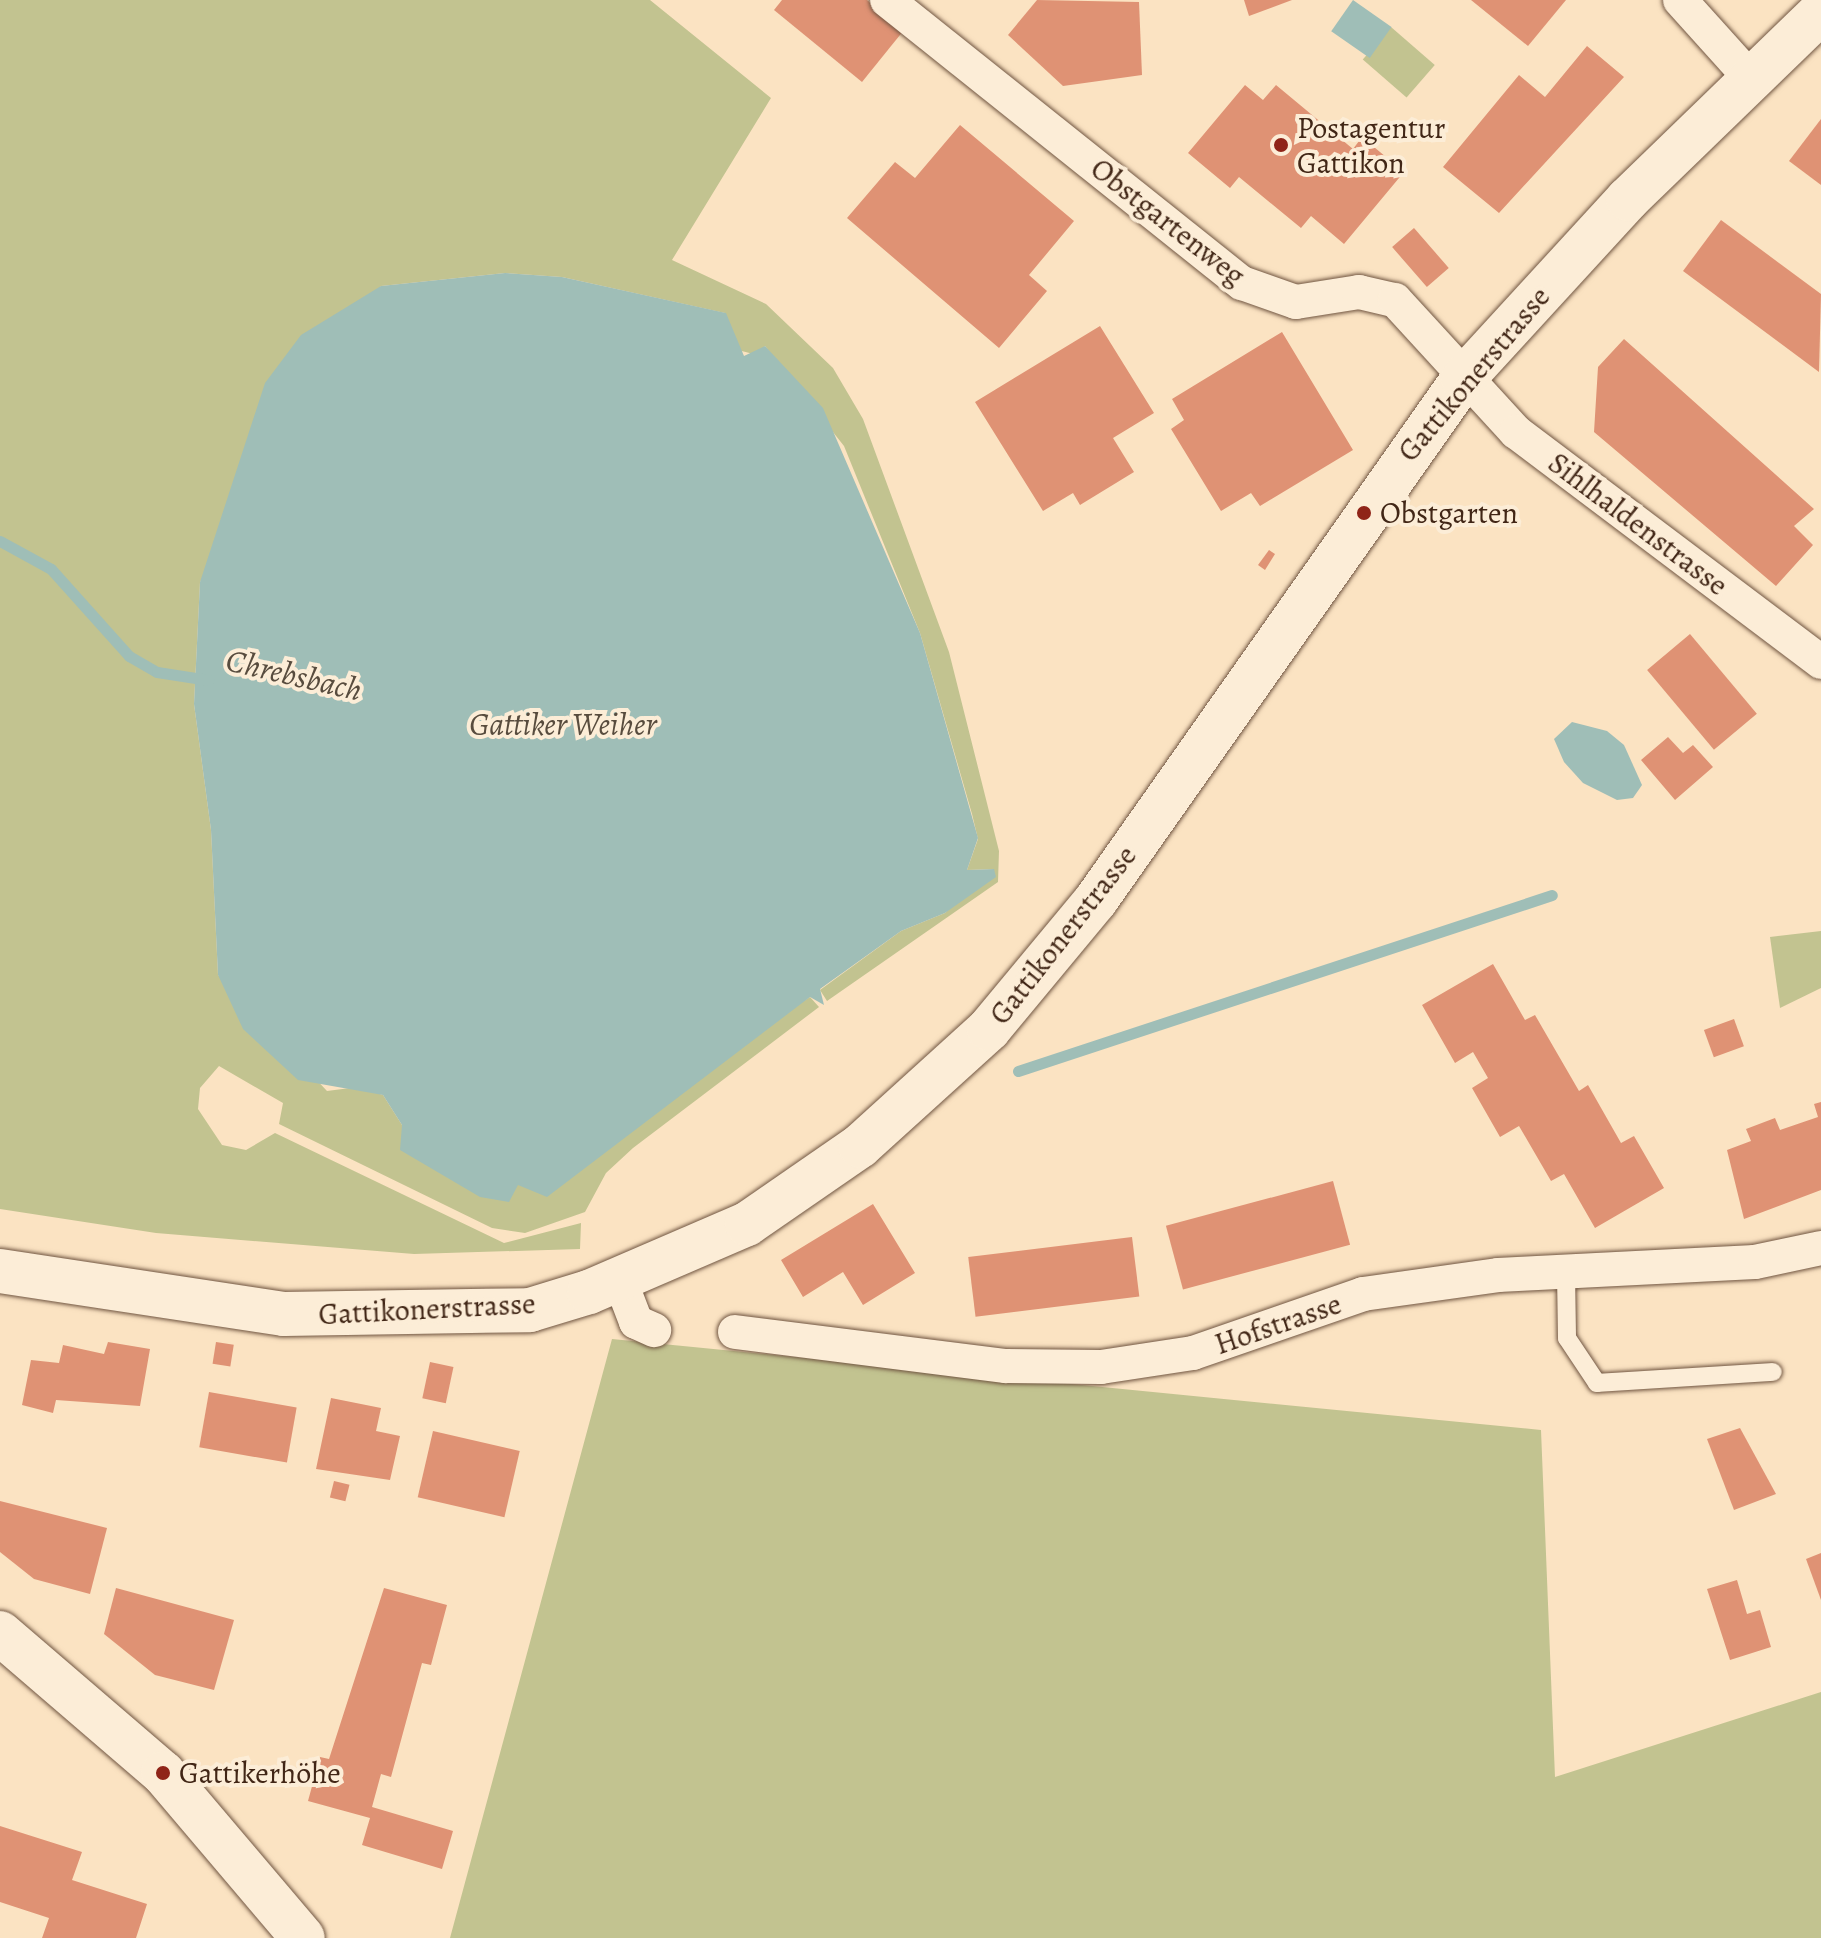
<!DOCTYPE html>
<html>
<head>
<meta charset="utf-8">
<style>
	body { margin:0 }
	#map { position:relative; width:1821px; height:1938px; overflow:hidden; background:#fbe3c2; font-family:Alegreya,serif }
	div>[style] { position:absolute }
	.green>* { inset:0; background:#c2c390; transform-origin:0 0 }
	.water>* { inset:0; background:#9fbeb7; transform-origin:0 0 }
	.stream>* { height:11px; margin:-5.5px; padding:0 5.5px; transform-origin:5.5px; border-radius:5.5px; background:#9fbeb7 }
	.building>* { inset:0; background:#df9274; transform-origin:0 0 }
	.roads { filter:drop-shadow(0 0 2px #705541) drop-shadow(0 0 2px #705541) }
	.lane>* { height:18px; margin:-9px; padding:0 9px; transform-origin:9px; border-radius:9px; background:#fcedd7 }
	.street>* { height:34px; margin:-17px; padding:0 17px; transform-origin:17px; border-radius:17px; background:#fcedd7 }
	.secondary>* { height:44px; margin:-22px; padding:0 22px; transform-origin:22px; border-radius:22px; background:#fcedd7 }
	.dots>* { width:22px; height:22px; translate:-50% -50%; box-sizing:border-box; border:4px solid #fcedd7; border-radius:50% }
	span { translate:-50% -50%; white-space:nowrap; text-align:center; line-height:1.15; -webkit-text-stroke:8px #fcedd7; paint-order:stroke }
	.poi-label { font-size:30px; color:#412616 }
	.left { translate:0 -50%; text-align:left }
	.street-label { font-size:30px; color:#412616 }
	.water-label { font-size:32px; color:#584c3e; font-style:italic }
</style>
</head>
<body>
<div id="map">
	<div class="green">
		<i style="clip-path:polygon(0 0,650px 0,771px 98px,672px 260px,766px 304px,833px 368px,863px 419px,949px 652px,999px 851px,998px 882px,827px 1001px,820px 990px,901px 931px,945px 913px,994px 869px,967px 870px,978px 839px,972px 814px,920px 633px,844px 446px,765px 346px,757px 355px,738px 350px,725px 313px,562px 277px,505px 273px,381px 286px,200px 582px,194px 704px,211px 830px,218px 975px,327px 1091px,358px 1087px,383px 1095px,402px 1125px,518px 1185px,810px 997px,819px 1007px,633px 1148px,606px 1173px,585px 1212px,525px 1233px,492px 1228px,279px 1124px,283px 1103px,219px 1066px,200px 1088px,198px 1109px,222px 1145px,246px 1150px,275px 1133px,504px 1243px,581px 1223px,580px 1249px,414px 1254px,156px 1233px,0 1209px)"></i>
		<i style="left:1391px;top:27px;width:58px;height:43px;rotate:41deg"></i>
		<i style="clip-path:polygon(1821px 931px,1821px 988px,1780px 1008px,1770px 937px)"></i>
		<i style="clip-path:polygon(612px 1339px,1541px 1430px,1555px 1777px,1821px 1692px,1821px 1938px,450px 1938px)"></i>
	</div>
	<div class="water">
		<i style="left:1353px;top:0;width:47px;height:38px;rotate:35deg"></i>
		<i style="clip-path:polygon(505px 273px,562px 277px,726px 313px,744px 356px,765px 346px,823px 408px,920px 633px,978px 838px,967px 870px,994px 869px,996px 877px,945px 913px,901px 931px,820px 989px,824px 1005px,810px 997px,547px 1197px,518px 1185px,509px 1202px,480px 1197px,400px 1150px,402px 1125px,383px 1095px,298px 1080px,243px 1029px,218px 975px,211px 830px,194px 704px,200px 582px,265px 383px,301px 335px,381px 286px)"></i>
		<i style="clip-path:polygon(1572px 722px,1607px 731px,1624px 745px,1642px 785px,1633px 798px,1617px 800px,1583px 783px,1564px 762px,1554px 739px)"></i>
	</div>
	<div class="stream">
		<i style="left:0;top:541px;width:58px;rotate:28.8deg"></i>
		<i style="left:51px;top:569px;width:117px;rotate:48.1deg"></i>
		<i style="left:129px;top:656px;width:32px;rotate:30deg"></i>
		<i style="left:157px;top:672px;width:52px;rotate:8.9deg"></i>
		<i style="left:1018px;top:1071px;width:562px;rotate:-18.24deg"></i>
	</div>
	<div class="building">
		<i style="clip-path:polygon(782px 0,867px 0,904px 30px,862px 82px,774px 10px)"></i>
		<i style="clip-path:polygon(1037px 0,1139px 2px,1142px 75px,1063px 86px,1008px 35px)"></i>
		<i style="clip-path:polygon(1244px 0,1292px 0,1249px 16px)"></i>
		<i style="clip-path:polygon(1471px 0,1566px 0,1528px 46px)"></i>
		<i style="clip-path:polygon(1587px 46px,1624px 77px,1499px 213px,1443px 167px,1519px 75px,1545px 97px)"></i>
		<i style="clip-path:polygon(1245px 85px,1263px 100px,1276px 85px,1353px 149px,1362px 137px,1404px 172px,1344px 244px,1311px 216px,1301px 228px,1239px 177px,1230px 188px,1188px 153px)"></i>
		<i style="clip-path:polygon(1821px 119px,1821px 185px,1789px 161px)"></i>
		<i style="clip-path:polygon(960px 125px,1074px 221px,1029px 275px,1047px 291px,999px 348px,847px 218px,895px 162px,915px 178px)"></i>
		<i style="clip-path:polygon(1721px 220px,1821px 294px,1819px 372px,1683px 271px)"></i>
		<i style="left:1414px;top:228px;width:53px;height:29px;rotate:49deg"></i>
		<i style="clip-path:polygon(1100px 326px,1154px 413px,1113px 438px,1134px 472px,1080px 505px,1073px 493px,1043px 511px,975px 402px)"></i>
		<i style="clip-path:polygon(1282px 332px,1353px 450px,1260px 506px,1251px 493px,1221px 511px,1171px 429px,1184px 420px,1172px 399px)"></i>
		<i style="clip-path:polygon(1624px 339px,1814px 509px,1794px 526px,1813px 545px,1776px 586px,1594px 432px,1598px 367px)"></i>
		<i style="clip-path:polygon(1269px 550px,1275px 554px,1265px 570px,1258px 565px)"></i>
		<i style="left:1690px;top:634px;width:104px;height:56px;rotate:50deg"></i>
		<i style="clip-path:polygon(1668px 737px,1683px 753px,1693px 745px,1713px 767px,1675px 800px,1641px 760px)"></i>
		<i style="clip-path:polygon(1493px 964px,1525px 1020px,1535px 1015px,1579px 1091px,1588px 1085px,1621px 1143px,1634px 1136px,1664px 1188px,1595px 1228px,1564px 1174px,1551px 1181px,1519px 1126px,1500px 1137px,1472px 1088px,1488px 1078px,1473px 1052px,1455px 1063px,1422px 1005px)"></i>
		<i style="left:1734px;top:1019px;width:29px;height:32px;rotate:70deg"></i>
		<i style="clip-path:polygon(1821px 1102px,1821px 1190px,1744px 1219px,1727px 1150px,1751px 1141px,1746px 1129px,1775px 1118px,1780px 1130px,1818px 1117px,1814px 1104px)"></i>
		<i style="left:1333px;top:1181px;width:66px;height:173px;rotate:75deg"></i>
		<i style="clip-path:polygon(873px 1204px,915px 1273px,863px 1305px,843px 1272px,803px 1297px,781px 1260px)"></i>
		<i style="left:1132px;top:1237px;width:60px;height:165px;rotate:83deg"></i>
		<i style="clip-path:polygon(108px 1342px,150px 1349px,140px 1406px,56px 1400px,53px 1413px,22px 1405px,31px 1360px,59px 1363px,63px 1345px,104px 1354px)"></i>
		<i style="left:216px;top:1342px;width:18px;height:22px;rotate:9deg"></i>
		<i style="left:430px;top:1362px;width:24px;height:37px;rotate:12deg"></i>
		<i style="left:209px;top:1392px;width:89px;height:56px;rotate:10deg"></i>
		<i style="clip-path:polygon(331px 1398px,381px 1408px,376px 1431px,400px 1436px,390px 1480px,316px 1469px)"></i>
		<i style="clip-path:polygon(1740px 1428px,1776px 1494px,1734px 1510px,1707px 1439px)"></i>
		<i style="left:433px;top:1431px;width:89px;height:68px;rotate:13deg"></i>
		<i style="left:334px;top:1481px;width:16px;height:17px;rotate:14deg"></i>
		<i style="clip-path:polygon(0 1501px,107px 1528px,90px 1594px,34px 1579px,0 1552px)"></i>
		<i style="clip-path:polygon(1821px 1553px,1821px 1600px,1806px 1559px)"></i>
		<i style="clip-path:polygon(1737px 1580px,1747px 1614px,1760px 1610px,1771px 1647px,1730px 1660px,1707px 1589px)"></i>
		<i style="clip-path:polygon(116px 1588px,234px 1620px,214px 1690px,155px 1675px,104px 1634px)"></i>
		<i style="clip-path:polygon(384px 1588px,447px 1605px,431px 1665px,422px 1663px,391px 1777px,381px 1774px,372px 1807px,453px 1831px,442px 1869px,362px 1845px,370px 1818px,308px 1801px,320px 1757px,329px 1759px)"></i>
		<i style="clip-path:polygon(0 1826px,82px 1852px,72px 1880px,147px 1904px,136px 1938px,42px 1938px,49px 1918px,0 1902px)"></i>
	</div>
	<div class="roads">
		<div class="lane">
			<i style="left:1566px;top:1273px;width:65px;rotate:89.1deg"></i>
			<i style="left:1567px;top:1338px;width:54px;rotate:56.3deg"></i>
			<i style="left:1597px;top:1383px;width:176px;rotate:-3.6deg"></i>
		</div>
		<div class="street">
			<i style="left:887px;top:0;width:454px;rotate:38.6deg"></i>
			<i style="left:1242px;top:283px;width:57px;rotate:19.4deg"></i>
			<i style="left:1296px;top:302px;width:64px;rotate:-9deg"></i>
			<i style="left:1359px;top:292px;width:37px;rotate:13deg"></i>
			<i style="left:1395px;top:300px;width:179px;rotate:47.5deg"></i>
			<i style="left:1516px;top:432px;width:382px;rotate:37deg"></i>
			<i style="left:1680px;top:0;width:109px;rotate:48deg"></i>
			<i style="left:620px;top:1280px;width:45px;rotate:69.1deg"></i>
			<i style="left:636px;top:1322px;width:20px;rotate:24deg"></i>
			<i style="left:735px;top:1332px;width:273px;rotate:7.2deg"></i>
			<i style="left:1006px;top:1366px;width:95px;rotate:0.6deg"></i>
			<i style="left:1101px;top:1367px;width:93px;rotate:-8.7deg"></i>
			<i style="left:1193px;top:1353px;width:180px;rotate:-19.1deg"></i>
			<i style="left:1363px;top:1294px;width:136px;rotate:-8deg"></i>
			<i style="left:1498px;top:1275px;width:257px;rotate:-2.9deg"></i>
			<i style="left:1755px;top:1262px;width:67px;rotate:-12deg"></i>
		</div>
		<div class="secondary">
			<i style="left:0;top:1271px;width:287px;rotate:8.6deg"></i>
			<i style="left:284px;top:1314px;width:246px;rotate:-0.9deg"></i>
			<i style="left:530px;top:1310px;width:62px;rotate:-17deg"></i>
			<i style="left:589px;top:1292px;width:172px;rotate:-23.3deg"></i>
			<i style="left:747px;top:1224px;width:137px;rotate:-34.6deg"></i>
			<i style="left:860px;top:1146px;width:174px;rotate:-42.2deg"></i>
			<i style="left:989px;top:1029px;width:168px;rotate:-50.3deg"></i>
			<i style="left:1096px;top:900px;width:637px;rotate:-54.84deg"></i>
			<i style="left:1463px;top:379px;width:244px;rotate:-47.5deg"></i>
			<i style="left:1628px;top:199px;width:269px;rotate:-44.1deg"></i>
			<i style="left:0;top:1633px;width:215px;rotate:40.7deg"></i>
			<i style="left:163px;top:1773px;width:216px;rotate:49.7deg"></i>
		</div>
	</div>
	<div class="dots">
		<i style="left:1281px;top:145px;background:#8f2418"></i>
		<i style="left:1364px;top:513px;background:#8f2418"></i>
		<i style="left:163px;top:1773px;background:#8f2418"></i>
	</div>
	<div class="poi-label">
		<span class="left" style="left:1297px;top:145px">Postagentur<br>Gattikon</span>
		<span class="left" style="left:1380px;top:513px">Obstgarten</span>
		<span class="left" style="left:179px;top:1773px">Gattikerhöhe</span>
	</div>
	<div class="street-label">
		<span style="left:1168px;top:222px;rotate:38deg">Obstgartenweg</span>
		<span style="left:1474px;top:374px;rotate:-50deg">Gattikonerstrasse</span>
		<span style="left:1638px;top:524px;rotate:37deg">Sihlhaldenstrasse</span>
		<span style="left:1063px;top:935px;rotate:-52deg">Gattikonerstrasse</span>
		<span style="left:427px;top:1309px;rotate:-3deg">Gattikonerstrasse</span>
		<span style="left:1278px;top:1324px;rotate:-19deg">Hofstrasse</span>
	</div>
	<div class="water-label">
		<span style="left:294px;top:675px;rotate:13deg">Chrebsbach</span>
		<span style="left:563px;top:724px">Gattiker Weiher</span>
	</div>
</div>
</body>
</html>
